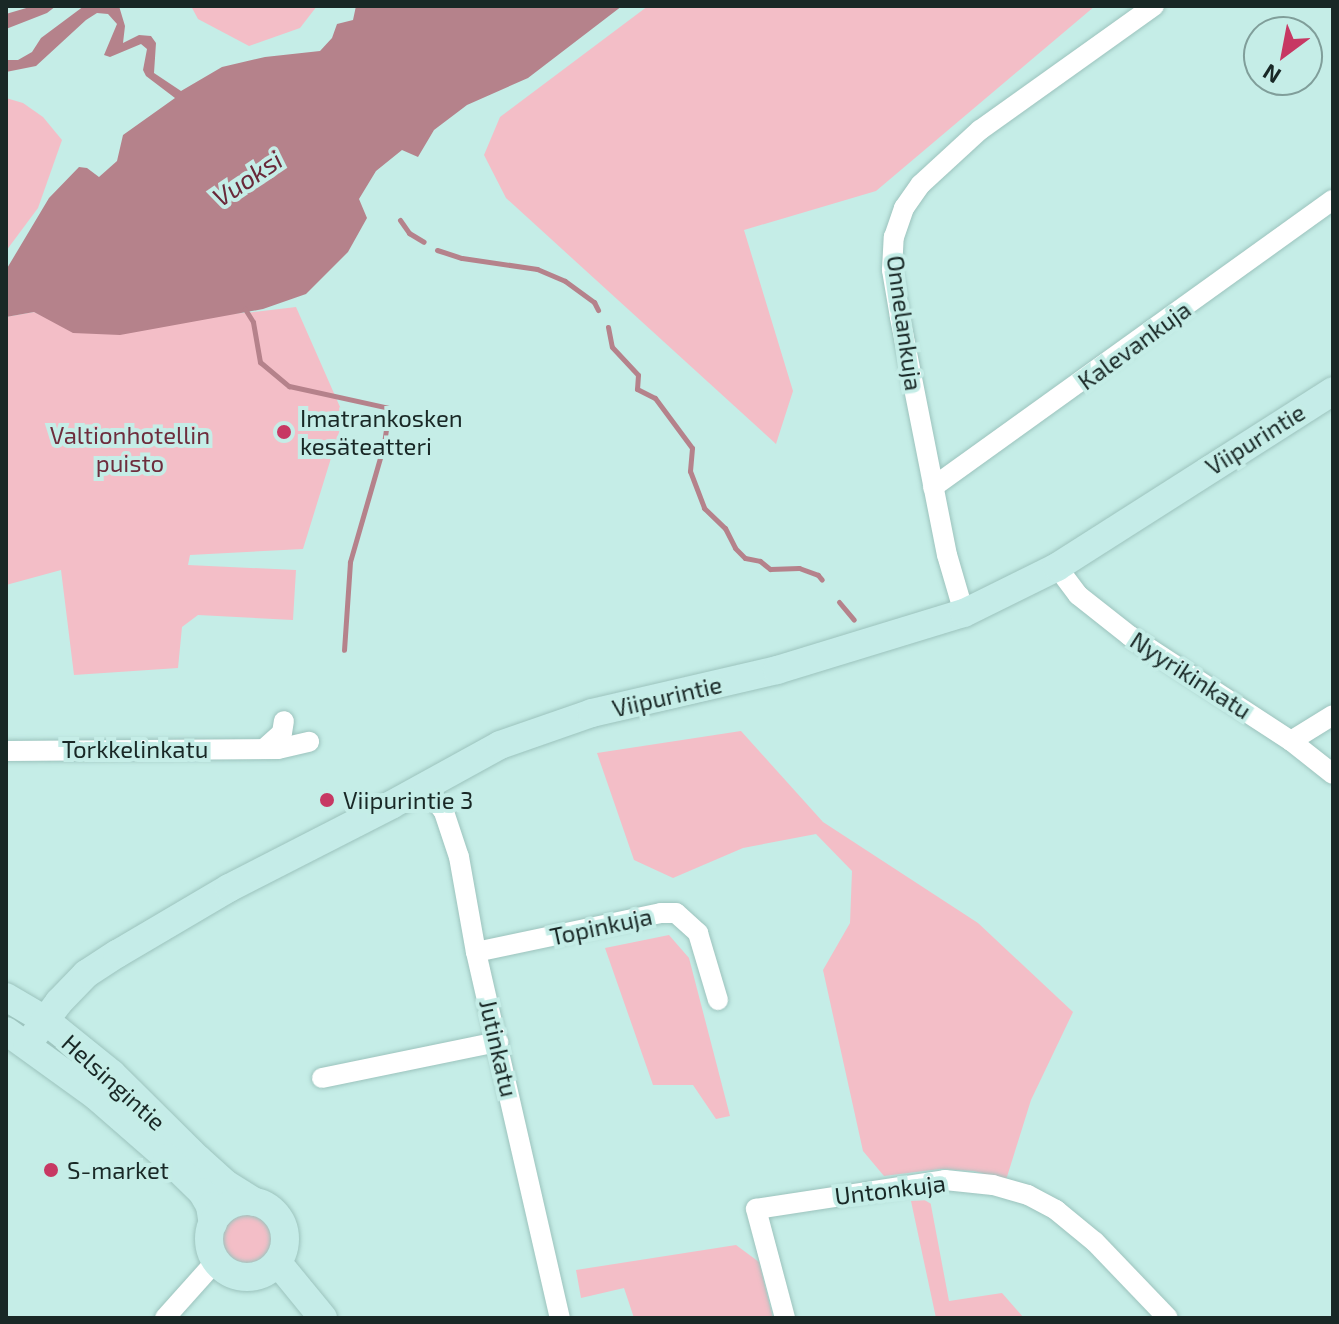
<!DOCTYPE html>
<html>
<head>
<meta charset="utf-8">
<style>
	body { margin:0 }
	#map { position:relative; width:1339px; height:1324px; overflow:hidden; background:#c5ede7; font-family:"Exo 2",sans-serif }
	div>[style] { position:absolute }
	.green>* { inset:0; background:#f3bec7 }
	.round { border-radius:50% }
	.water>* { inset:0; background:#b5828b }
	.stream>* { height:5px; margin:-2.5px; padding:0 2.5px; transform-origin:2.5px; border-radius:2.5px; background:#b5828b }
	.roads { filter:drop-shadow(0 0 2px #9cc3bd) drop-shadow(0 0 2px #9cc3bd) }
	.minor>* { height:20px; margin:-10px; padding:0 10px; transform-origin:10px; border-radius:10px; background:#fff }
	.secondary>* { height:28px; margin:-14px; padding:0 14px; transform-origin:14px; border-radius:14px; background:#c5ece8 }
	.secondary>.ring { margin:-14px; padding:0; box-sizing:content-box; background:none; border:28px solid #c5ece8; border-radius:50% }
	.dots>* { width:22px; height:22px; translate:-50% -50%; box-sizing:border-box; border:4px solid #c5ede7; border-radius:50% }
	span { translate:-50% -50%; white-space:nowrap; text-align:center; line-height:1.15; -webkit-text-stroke:8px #c5ede7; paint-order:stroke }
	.street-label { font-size:24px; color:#192826 }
	.poi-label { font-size:24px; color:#192826 }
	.left { translate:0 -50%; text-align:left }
	.park-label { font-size:24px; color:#6e2d3d }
	.water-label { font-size:26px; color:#692839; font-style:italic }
	.frame { position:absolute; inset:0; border:8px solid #192826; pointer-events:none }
	.north { position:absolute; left:1243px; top:16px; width:80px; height:80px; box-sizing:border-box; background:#c5ede7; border:2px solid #809e9a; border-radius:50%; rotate:212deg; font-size:22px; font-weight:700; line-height:32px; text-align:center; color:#192826 }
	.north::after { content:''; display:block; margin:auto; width:28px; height:36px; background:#c73863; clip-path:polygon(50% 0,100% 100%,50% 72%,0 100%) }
</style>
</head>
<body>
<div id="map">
	<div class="green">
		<i style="clip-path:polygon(191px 6px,317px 6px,300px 28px,249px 46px,198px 19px)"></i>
		<i style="clip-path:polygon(648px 6px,1095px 6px,876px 191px,744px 230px,793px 391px,776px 444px,506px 198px,484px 155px,500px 117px)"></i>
		<i style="clip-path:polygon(6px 98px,23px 103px,43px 117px,62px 140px,38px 208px,6px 251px)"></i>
		<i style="clip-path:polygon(296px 307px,344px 416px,303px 549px,190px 555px,188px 565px,296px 570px,293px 620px,198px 615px,182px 627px,178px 668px,74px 675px,61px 570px,6px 585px,6px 317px,34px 312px,49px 319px,246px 313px)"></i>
		<i style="clip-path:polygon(741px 731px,823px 822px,978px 923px,1073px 1012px,1031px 1100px,1006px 1180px,974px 1171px,940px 1169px,884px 1176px,863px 1151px,823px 970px,850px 923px,852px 871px,816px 834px,743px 848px,673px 878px,634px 860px,597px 753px)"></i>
		<i style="clip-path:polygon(669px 935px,689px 958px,730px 1116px,716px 1119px,693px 1085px,653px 1085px,605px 948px)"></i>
		<i style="clip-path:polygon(930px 1200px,949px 1301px,1002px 1293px,1024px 1318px,936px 1318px,911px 1201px)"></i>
		<i class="round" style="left:222px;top:1213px;width:52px;height:52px"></i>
		<i style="clip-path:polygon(736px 1245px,759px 1262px,773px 1318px,634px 1318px,624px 1288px,581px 1298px,576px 1270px)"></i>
	</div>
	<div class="water">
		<i style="clip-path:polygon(33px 6px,56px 6px,47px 13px,6px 29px,6px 14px)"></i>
		<i style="clip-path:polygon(84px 6px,119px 6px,125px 26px,123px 43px,139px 35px,151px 36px,156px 43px,154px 73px,181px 91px,222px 67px,265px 57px,320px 51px,332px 38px,337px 24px,353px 20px,356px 6px,622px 6px,528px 78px,467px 105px,434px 130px,418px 157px,402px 150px,376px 171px,359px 199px,367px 218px,348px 252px,306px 294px,263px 309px,120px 335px,73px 333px,34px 312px,6px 317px,6px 270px,49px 198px,79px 167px,87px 168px,99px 177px,117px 161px,123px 135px,175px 98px,146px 76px,143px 70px,147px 49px,141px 44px,110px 57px,104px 55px,117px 24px,108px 14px,97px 13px,86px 20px,36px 66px,6px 72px,6px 60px,18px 60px,32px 52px,41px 38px)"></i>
	</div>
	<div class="stream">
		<i style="left:400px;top:220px;width:16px;rotate:55deg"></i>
		<i style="left:409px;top:233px;width:17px;rotate:31deg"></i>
		<i style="left:437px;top:250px;width:26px;rotate:18deg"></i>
		<i style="left:462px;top:258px;width:76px;rotate:8.3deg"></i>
		<i style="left:537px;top:269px;width:30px;rotate:23deg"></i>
		<i style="left:565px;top:281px;width:36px;rotate:36deg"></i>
		<i style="left:594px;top:302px;width:9px;rotate:63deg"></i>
		<i style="left:245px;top:309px;width:15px;rotate:58deg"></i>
		<i style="left:253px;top:322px;width:41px;rotate:80.1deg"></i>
		<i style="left:260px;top:362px;width:38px;rotate:40deg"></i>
		<i style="left:289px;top:386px;width:102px;rotate:12.4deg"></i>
		<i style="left:389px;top:408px;width:36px;rotate:98deg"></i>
		<i style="left:384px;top:444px;width:123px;rotate:106.1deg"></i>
		<i style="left:350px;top:562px;width:88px;rotate:93.9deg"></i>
		<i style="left:608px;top:327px;width:20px;rotate:79deg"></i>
		<i style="left:612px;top:347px;width:38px;rotate:47deg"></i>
		<i style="left:638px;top:375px;width:14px;rotate:94deg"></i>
		<i style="left:637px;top:389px;width:20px;rotate:27deg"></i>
		<i style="left:655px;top:398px;width:62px;rotate:53.5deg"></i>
		<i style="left:692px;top:448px;width:23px;rotate:95deg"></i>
		<i style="left:690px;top:471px;width:40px;rotate:69deg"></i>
		<i style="left:704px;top:508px;width:29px;rotate:44deg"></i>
		<i style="left:725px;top:528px;width:22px;rotate:63deg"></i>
		<i style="left:735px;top:548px;width:14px;rotate:45deg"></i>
		<i style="left:745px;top:558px;width:15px;rotate:11deg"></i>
		<i style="left:760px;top:561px;width:13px;rotate:39deg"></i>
		<i style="left:770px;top:569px;width:29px;rotate:-2deg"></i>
		<i style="left:799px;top:568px;width:20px;rotate:20deg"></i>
		<i style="left:818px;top:575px;width:6px;rotate:51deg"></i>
		<i style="left:839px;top:602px;width:23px;rotate:50deg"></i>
	</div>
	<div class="roads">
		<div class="minor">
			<i style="left:933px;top:487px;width:492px;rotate:-35.7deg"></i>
			<i style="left:1057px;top:567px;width:35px;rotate:53deg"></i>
			<i style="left:1078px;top:595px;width:66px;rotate:38.3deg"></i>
			<i style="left:1130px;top:636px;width:192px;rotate:33.1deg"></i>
			<i style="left:1291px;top:741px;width:53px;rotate:38.2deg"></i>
			<i style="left:964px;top:613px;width:60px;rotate:-106.3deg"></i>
			<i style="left:947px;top:555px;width:243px;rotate:-101.2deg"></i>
			<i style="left:900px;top:317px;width:48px;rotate:-99.7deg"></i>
			<i style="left:892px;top:270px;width:33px;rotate:-87deg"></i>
			<i style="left:894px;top:237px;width:31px;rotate:-71deg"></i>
			<i style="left:904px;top:208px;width:29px;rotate:-55deg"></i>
			<i style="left:921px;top:184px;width:80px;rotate:-42.5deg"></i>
			<i style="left:980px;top:130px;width:214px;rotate:-35.5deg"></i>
			<i style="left:1291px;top:741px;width:49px;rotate:-31.8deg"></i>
			<i style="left:264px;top:749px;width:24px;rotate:-42deg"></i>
			<i style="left:282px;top:733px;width:12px;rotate:-81deg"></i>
			<i style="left:6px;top:751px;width:272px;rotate:-0.4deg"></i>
			<i style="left:278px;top:749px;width:32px;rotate:-13deg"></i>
			<i style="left:424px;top:786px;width:33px;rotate:52deg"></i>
			<i style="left:444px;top:812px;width:47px;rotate:71.6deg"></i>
			<i style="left:459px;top:857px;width:97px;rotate:79.9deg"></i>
			<i style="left:476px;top:952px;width:376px;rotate:77.1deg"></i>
			<i style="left:476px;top:952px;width:189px;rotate:-11.9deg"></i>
			<i style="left:661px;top:913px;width:15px"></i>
			<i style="left:676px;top:913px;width:30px;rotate:42deg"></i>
			<i style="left:698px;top:933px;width:70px;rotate:73.4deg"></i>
			<i style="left:322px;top:1078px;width:180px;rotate:-11.6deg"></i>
			<i style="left:165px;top:1318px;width:76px;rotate:-48.2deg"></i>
			<i style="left:785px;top:1318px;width:113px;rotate:-104.9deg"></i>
			<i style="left:756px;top:1209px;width:191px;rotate:-8.7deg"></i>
			<i style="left:945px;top:1180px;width:48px;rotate:5.9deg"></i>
			<i style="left:993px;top:1185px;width:36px;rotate:16deg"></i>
			<i style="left:1028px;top:1195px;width:32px;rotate:28deg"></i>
			<i style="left:1056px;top:1210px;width:50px;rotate:39.4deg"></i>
			<i style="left:1095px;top:1242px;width:105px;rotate:46.2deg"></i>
		</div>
		<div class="secondary">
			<i style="left:6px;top:997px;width:45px;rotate:30.5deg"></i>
			<i style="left:45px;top:1020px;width:86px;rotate:38.9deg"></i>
			<i style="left:112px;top:1074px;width:121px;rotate:44.7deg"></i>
			<i style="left:198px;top:1159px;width:38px;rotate:42deg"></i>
			<i style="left:226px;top:1184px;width:34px;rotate:32deg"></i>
			<i style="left:6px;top:1031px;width:111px;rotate:35.8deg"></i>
			<i style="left:96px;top:1096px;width:94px;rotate:41.1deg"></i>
			<i style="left:167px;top:1158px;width:49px;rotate:44.2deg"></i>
			<i style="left:202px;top:1192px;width:16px;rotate:60deg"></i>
			<i style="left:210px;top:1206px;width:18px;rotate:81deg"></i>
			<i style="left:27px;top:1045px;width:54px;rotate:-53.3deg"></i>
			<i style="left:59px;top:1002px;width:39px;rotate:-46deg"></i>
			<i style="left:86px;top:974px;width:37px;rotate:-33deg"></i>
			<i style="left:117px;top:954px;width:130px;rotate:-30.5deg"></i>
			<i style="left:229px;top:888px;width:182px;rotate:-27.1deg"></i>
			<i style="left:391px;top:805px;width:124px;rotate:-28.8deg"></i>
			<i style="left:500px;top:745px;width:97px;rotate:-19.2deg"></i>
			<i style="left:592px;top:713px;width:190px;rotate:-13.1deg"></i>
			<i style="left:777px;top:670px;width:195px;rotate:-17deg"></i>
			<i style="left:964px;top:613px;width:104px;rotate:-26.3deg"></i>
			<i style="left:1057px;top:567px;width:327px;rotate:-32.5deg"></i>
			<i class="ring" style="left:209px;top:1201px;width:48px;height:48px"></i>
			<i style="left:278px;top:1263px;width:71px;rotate:50.7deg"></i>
		</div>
	</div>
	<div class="dots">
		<i style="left:284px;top:432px;background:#c73863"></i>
		<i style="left:327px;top:800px;background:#c73863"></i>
		<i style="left:51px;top:1170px;background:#c73863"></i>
	</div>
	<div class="street-label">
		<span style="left:905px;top:323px;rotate:82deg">Onnelankuja</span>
		<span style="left:1134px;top:345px;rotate:-36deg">Kalevankuja</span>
		<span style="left:1255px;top:439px;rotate:-32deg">Viipurintie</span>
		<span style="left:1191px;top:675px;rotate:33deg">Nyyrikinkatu</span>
		<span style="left:667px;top:696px;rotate:-13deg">Viipurintie</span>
		<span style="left:135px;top:749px">Torkkelinkatu</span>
		<span style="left:601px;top:926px;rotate:-12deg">Topinkuja</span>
		<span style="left:499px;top:1048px;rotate:77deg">Jutinkatu</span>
		<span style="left:114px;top:1082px;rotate:42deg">Helsingintie</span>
		<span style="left:890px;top:1189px;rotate:-7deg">Untonkuja</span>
	</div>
	<div class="poi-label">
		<span class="left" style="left:300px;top:432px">Imatrankosken<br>kesäteatteri</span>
		<span class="left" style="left:343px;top:800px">Viipurintie 3</span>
		<span class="left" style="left:67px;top:1170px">S-market</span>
	</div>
	<div class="park-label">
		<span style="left:130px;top:449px">Valtionhotellin<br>puisto</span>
	</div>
	<div class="water-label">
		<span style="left:247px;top:178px;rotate:-34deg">Vuoksi</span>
	</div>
	<div class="frame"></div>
	<div class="north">N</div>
</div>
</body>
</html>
